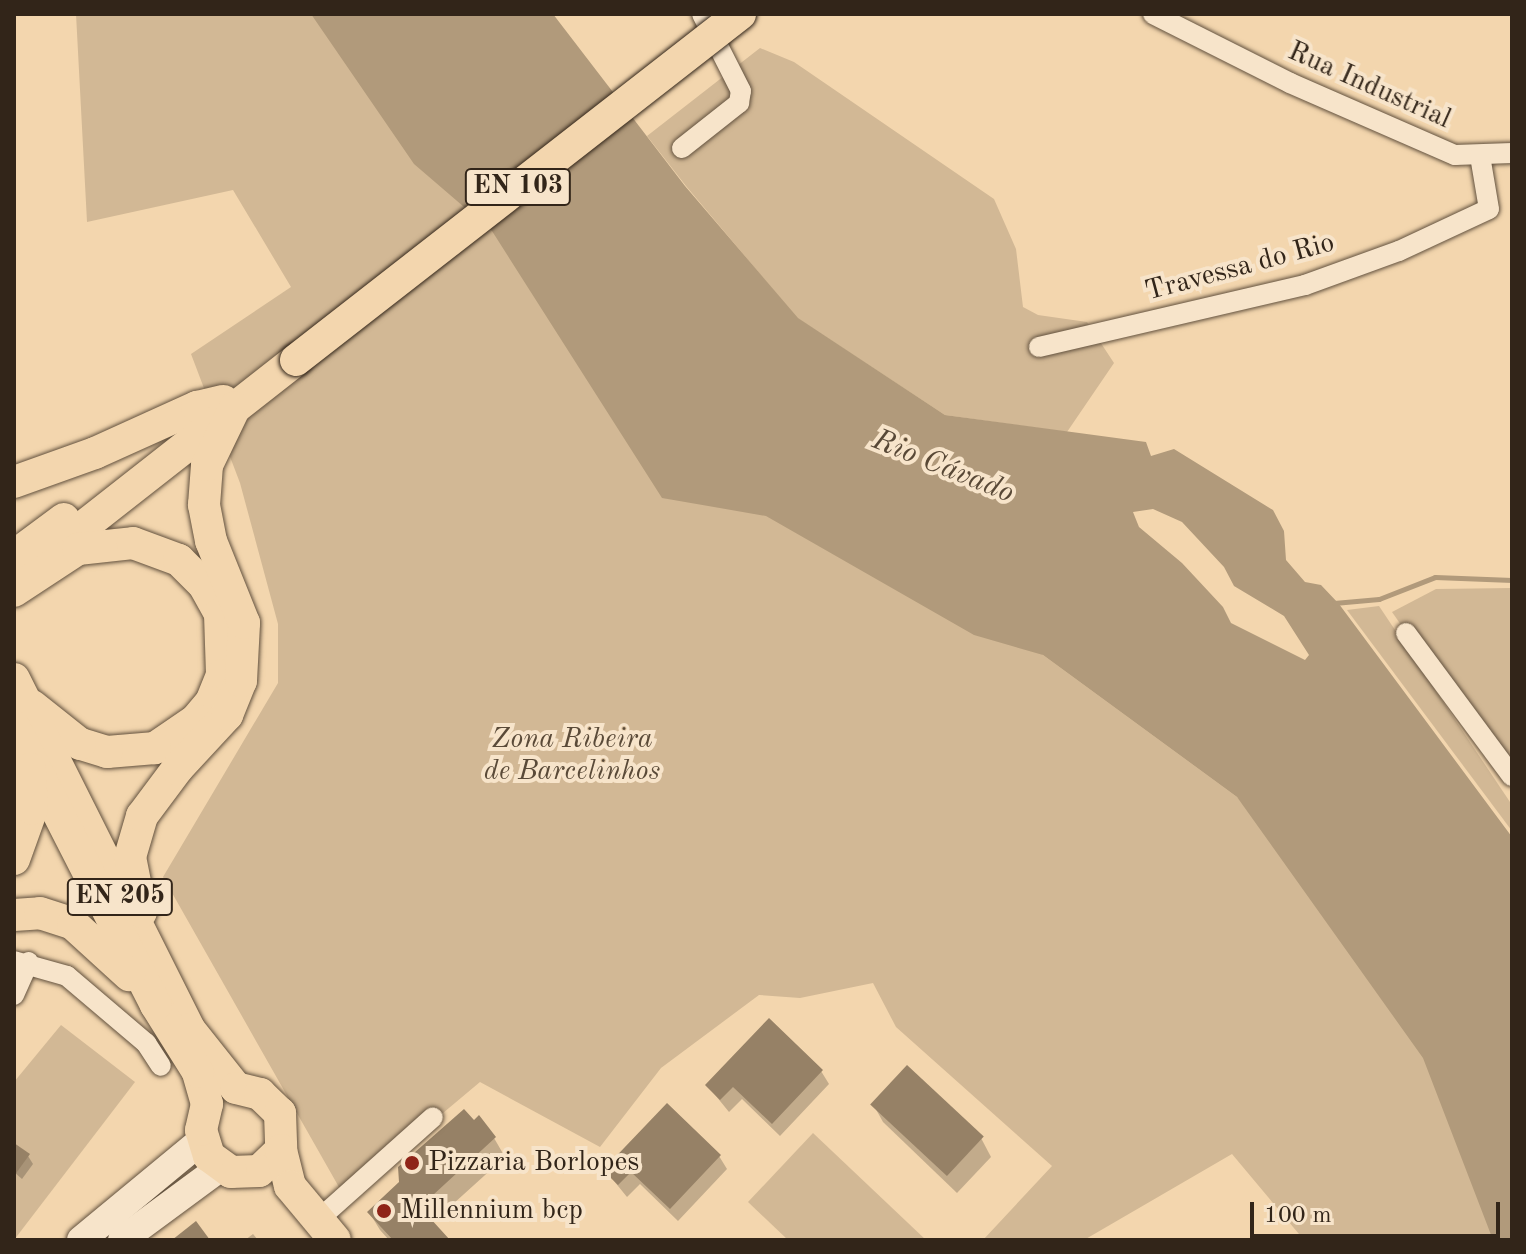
<!DOCTYPE html>
<html>
<head>
<meta charset="utf-8">
<style>
	body { margin:0 }
	#map { position:relative; width:1526px; height:1254px; overflow:hidden; background:#f3d6ae; font-family:"Old Standard TT",serif }
	div>[style] { position:absolute }
	.green>* { inset:0; background:#d2b895 }
	.water>* { inset:0; background:#b19a7b }
	.shadow>* { inset:0; background:#0003 }
	.stream>* { height:5px; margin:-2.5px; padding:0 2.5px; transform-origin:2.5px; border-radius:2.5px; background:#b19a7b }
	.building>* { inset:0; background:#968166; transform-origin:0 0 }
	.roads { filter:drop-shadow(0 0 2px #62513e) drop-shadow(0 0 2px #62513e) }
	.street>* { height:20px; margin:-10px; padding:0 10px; transform-origin:10px; border-radius:10px; background:#f7e4ca }
	.secondary>* { height:28px; margin:-14px; padding:0 14px; transform-origin:14px; border-radius:14px; background:#f7e4ca }
	.primary>* { height:32px; margin:-16px; padding:0 16px; transform-origin:16px; border-radius:16px; background:#f3d6ae }
	.bridges { filter:drop-shadow(0 0 2px #322519) drop-shadow(0 0 2px #322519) }
	.primary-bridge>* { height:32px; margin:-16px; padding:0 16px; transform-origin:16px; border-radius:16px; background:#f3d6ae }
	.dots>* { width:22px; height:22px; translate:-50% -50%; box-sizing:border-box; border:4px solid #f7e4ca; border-radius:50% }
	span { translate:-50% -50%; white-space:nowrap; text-align:center; line-height:1.15; -webkit-text-stroke:8px #f7e4ca; paint-order:stroke }
	.shield-label span { padding:2px 6px; background:#f7e4ca; border:2px solid; border-radius:6px; -webkit-text-stroke-width:0 }
	.shield-label { font-size:26px; color:#322519; font-weight:700 }
	.street-label { font-size:28px; color:#322519 }
	.park-label { font-size:28px; color:#5a4a38; font-style:italic }
	.poi-label { font-size:28px; color:#322519 }
	.left { translate:0 -50%; text-align:left }
	.water-label { font-size:30px; color:#584836; font-style:italic }
	.frame { position:absolute; inset:0; border:16px solid #322519; pointer-events:none }
	.scale { position:absolute; left:1250px; top:1202px; width:250px; height:36px; box-sizing:border-box; border:4px solid #322519; border-top:0; padding-left:10px; font-size:24px; line-height:28px; white-space:nowrap; color:#322519; -webkit-text-stroke:6px #f7e4ca; paint-order:stroke }
</style>
</head>
<body>
<div id="map">
	<div class="green">
		<i style="clip-path:polygon(76px 14px,317px 14px,1043px 655px,1237px 797px,1447px 1037px,1493px 1240px,1304px 1240px,1232px 1154px,1084px 1240px,983px 1240px,1052px 1166px,896px 1027px,873px 983px,800px 998px,759px 995px,661px 1068px,600px 1147px,480px 1082px,344px 1196px,163px 877px,278px 683px,278px 624px,240px 483px,191px 354px,291px 287px,233px 190px,87px 222px)"></i>
		<i style="clip-path:polygon(760px 48px,794px 62px,994px 199px,1016px 249px,1023px 307px,1038px 315px,1087px 322px,1114px 363px,1067px 432px,945px 415px,797px 318px,686px 186px,647px 136px)"></i>
		<i style="clip-path:polygon(1512px 588px,1512px 784px,1392px 612px,1436px 589px)"></i>
		<i style="clip-path:polygon(1379px 606px,1512px 805px,1512px 831px,1347px 610px)"></i>
		<i style="clip-path:polygon(61px 1025px,135px 1082px,14px 1240px,14px 1082px)"></i>
		<i style="clip-path:polygon(813px 1133px,926px 1240px,788px 1240px,748px 1202px)"></i>
	</div>
	<div class="water">
		<i style="clip-path:polygon(evenodd,311px 14px,553px 14px,685px 186px,798px 318px,945px 415px,1146px 442px,1151px 456px,1174px 449px,1273px 510px,1284px 531px,1286px 560px,1305px 582px,1321px 585px,1339px 604px,1512px 837px,1512px 1240px,1493px 1240px,1423px 1058px,1237px 797px,1043px 655px,974px 635px,766px 516px,662px 498px,492px 231px,414px 164px,311px 14px,1153px 509px,1182px 522px,1224px 567px,1234px 586px,1284px 616px,1309px 655px,1305px 660px,1231px 623px,1223px 607px,1182px 563px,1139px 527px,1133px 512px,1153px 509px)"></i>
	</div>
	<div class="shadow">
		<i style="clip-path:polygon(821px 1071px,829px 1084px,780px 1136px,742px 1099px,729px 1112px,707px 1085px)"></i>
		<i style="clip-path:polygon(873px 1104px,981px 1138px,991px 1157px,957px 1193px,883px 1122px)"></i>
		<i style="clip-path:polygon(494px 1138px,505px 1157px,432px 1223px,447px 1240px,389px 1240px,380px 1230px,369px 1212px)"></i>
		<i style="clip-path:polygon(14px 1154px,28px 1156px,33px 1164px,22px 1179px,14px 1172px)"></i>
		<i style="clip-path:polygon(719px 1156px,727px 1169px,678px 1221px,640px 1184px,627px 1197px,605px 1170px)"></i>
		<i style="clip-path:polygon(253px 1234px,258px 1240px,245px 1240px)"></i>
	</div>
	<div class="stream">
		<i style="left:1334px;top:603px;width:45px;rotate:-5.1deg"></i>
		<i style="left:1379px;top:599px;width:60px;rotate:-21.4deg"></i>
		<i style="left:1435px;top:577px;width:77px;rotate:2.2deg"></i>
	</div>
	<div class="building">
		<i style="clip-path:polygon(769px 1018px,823px 1070px,772px 1124px,733px 1087px,720px 1100px,705px 1085px)"></i>
		<i style="left:907px;top:1065px;width:105px;height:54px;rotate:43deg"></i>
		<i style="clip-path:polygon(667px 1103px,721px 1155px,670px 1209px,631px 1172px,618px 1185px,603px 1170px)"></i>
		<i style="clip-path:polygon(464px 1109px,474px 1120px,479px 1115px,496px 1137px,420px 1207px,450px 1240px,393px 1240px,367px 1212px,399px 1182px,398px 1167px)"></i>
		<i style="clip-path:polygon(14px 1143px,30px 1154px,14px 1176px)"></i>
		<i style="clip-path:polygon(196px 1221px,210px 1240px,172px 1240px)"></i>
	</div>
	<div class="roads">
		<div class="street">
			<i style="left:1153px;top:14px;width:153px;rotate:26.7deg"></i>
			<i style="left:1290px;top:83px;width:180px;rotate:23.6deg"></i>
			<i style="left:1455px;top:155px;width:57px;rotate:-2deg"></i>
			<i style="left:682px;top:148px;width:73px;rotate:-38.3deg"></i>
			<i style="left:739px;top:103px;width:12px;rotate:-81deg"></i>
			<i style="left:741px;top:91px;width:86px;rotate:-116.9deg"></i>
			<i style="left:1039px;top:347px;width:273px;rotate:-13.1deg"></i>
			<i style="left:1305px;top:285px;width:100px;rotate:-19.9deg"></i>
			<i style="left:1399px;top:251px;width:99px;rotate:-25deg"></i>
			<i style="left:1489px;top:209px;width:54px;rotate:-99.6deg"></i>
			<i style="left:1406px;top:633px;width:178px;rotate:53.5deg"></i>
			<i style="left:14px;top:961px;width:55px;rotate:15.8deg"></i>
			<i style="left:67px;top:976px;width:104px;rotate:40.3deg"></i>
			<i style="left:146px;top:1043px;width:27px;rotate:57deg"></i>
			<i style="left:14px;top:995px;width:36px;rotate:-66deg"></i>
			<i style="left:318px;top:1220px;width:154px;rotate:-41.8deg"></i>
		</div>
		<div class="secondary">
			<i style="left:81px;top:1240px;width:157px;rotate:-39.6deg"></i>
			<i style="left:122px;top:1240px;width:123px;rotate:-36.4deg"></i>
		</div>
		<div class="primary">
			<i style="left:14px;top:482px;width:86px;rotate:-19.7deg"></i>
			<i style="left:95px;top:453px;width:112px;rotate:-24.3deg"></i>
			<i style="left:197px;top:407px;width:27px;rotate:-13deg"></i>
			<i style="left:51px;top:552px;width:311px;rotate:-38.1deg"></i>
			<i style="left:14px;top:556px;width:62px;rotate:-36.5deg"></i>
			<i style="left:14px;top:591px;width:77px;rotate:-33.3deg"></i>
			<i style="left:78px;top:549px;width:55px;rotate:-6.2deg"></i>
			<i style="left:133px;top:543px;width:49px;rotate:20.3deg"></i>
			<i style="left:179px;top:560px;width:35px;rotate:45deg"></i>
			<i style="left:204px;top:585px;width:33px;rotate:61deg"></i>
			<i style="left:220px;top:614px;width:61px;rotate:88.1deg"></i>
			<i style="left:222px;top:675px;width:29px;rotate:112deg"></i>
			<i style="left:211px;top:702px;width:23px;rotate:130deg"></i>
			<i style="left:196px;top:720px;width:50px;rotate:145.7deg"></i>
			<i style="left:155px;top:748px;width:48px;rotate:175.2deg"></i>
			<i style="left:107px;top:752px;width:28px;rotate:-163deg"></i>
			<i style="left:80px;top:744px;width:61px;rotate:-141.6deg"></i>
			<i style="left:14px;top:679px;width:391px;rotate:63.4deg"></i>
			<i style="left:189px;top:1029px;width:75px;rotate:51.5deg"></i>
			<i style="left:236px;top:1088px;width:25px;rotate:14deg"></i>
			<i style="left:260px;top:1094px;width:28px;rotate:44deg"></i>
			<i style="left:280px;top:1113px;width:37px;rotate:88deg"></i>
			<i style="left:281px;top:1150px;width:30px;rotate:136deg"></i>
			<i style="left:259px;top:1171px;width:28px;rotate:178deg"></i>
			<i style="left:231px;top:1172px;width:27px;rotate:-144deg"></i>
			<i style="left:209px;top:1156px;width:27px;rotate:-107deg"></i>
			<i style="left:201px;top:1130px;width:27px;rotate:-77deg"></i>
			<i style="left:207px;top:1104px;width:33px;rotate:-106deg"></i>
			<i style="left:198px;top:1072px;width:79px;rotate:-122.1deg"></i>
			<i style="left:156px;top:1005px;width:313px;rotate:-117deg"></i>
			<i style="left:14px;top:859px;width:53px;rotate:-70.2deg"></i>
			<i style="left:32px;top:809px;width:40px;rotate:-92.9deg"></i>
			<i style="left:141px;top:912px;width:56px;rotate:-101.3deg"></i>
			<i style="left:130px;top:857px;width:43px;rotate:-73.7deg"></i>
			<i style="left:142px;top:816px;width:59px;rotate:-53.3deg"></i>
			<i style="left:177px;top:769px;width:74px;rotate:-47.2deg"></i>
			<i style="left:227px;top:715px;width:37px;rotate:-68deg"></i>
			<i style="left:241px;top:681px;width:58px;rotate:-87deg"></i>
			<i style="left:244px;top:623px;width:88px;rotate:-111.9deg"></i>
			<i style="left:211px;top:541px;width:37px;rotate:-101deg"></i>
			<i style="left:204px;top:505px;width:40px;rotate:-85.7deg"></i>
			<i style="left:207px;top:465px;width:64px;rotate:-64.2deg"></i>
			<i style="left:14px;top:915px;width:26px;rotate:-4deg"></i>
			<i style="left:40px;top:913px;width:35px;rotate:18deg"></i>
			<i style="left:73px;top:924px;width:76px;rotate:42.3deg"></i>
			<i style="left:281px;top:1150px;width:37px;rotate:76deg"></i>
			<i style="left:290px;top:1186px;width:70px;rotate:50.2deg"></i>
		</div>
	</div>
	<div class="bridges">
		<div class="primary-bridge">
			<i style="left:296px;top:360px;width:563px;rotate:-37.93deg"></i>
		</div>
	</div>
	<div class="dots">
		<i style="left:412px;top:1163px;background:#8f2418"></i>
		<i style="left:384px;top:1211px;background:#8f2418"></i>
	</div>
	<div class="shield-label">
		<span style="left:518px;top:187px">EN 103</span>
		<span style="left:120px;top:897px">EN 205</span>
	</div>
	<div class="street-label">
		<span style="left:1369px;top:86px;rotate:24deg">Rua Industrial</span>
		<span style="left:1240px;top:268px;rotate:-15deg">Travessa do Rio</span>
	</div>
	<div class="park-label">
		<span style="left:572px;top:756px">Zona Ribeira<br>de Barcelinhos</span>
	</div>
	<div class="poi-label">
		<span class="left" style="left:428px;top:1163px">Pizzaria Borlopes</span>
		<span class="left" style="left:400px;top:1211px">Millennium bcp</span>
	</div>
	<div class="water-label">
		<span style="left:943px;top:467px;rotate:22deg">Rio Cávado</span>
	</div>
	<div class="frame"></div>
	<div class="scale">100 m</div>
</div>
</body>
</html>
